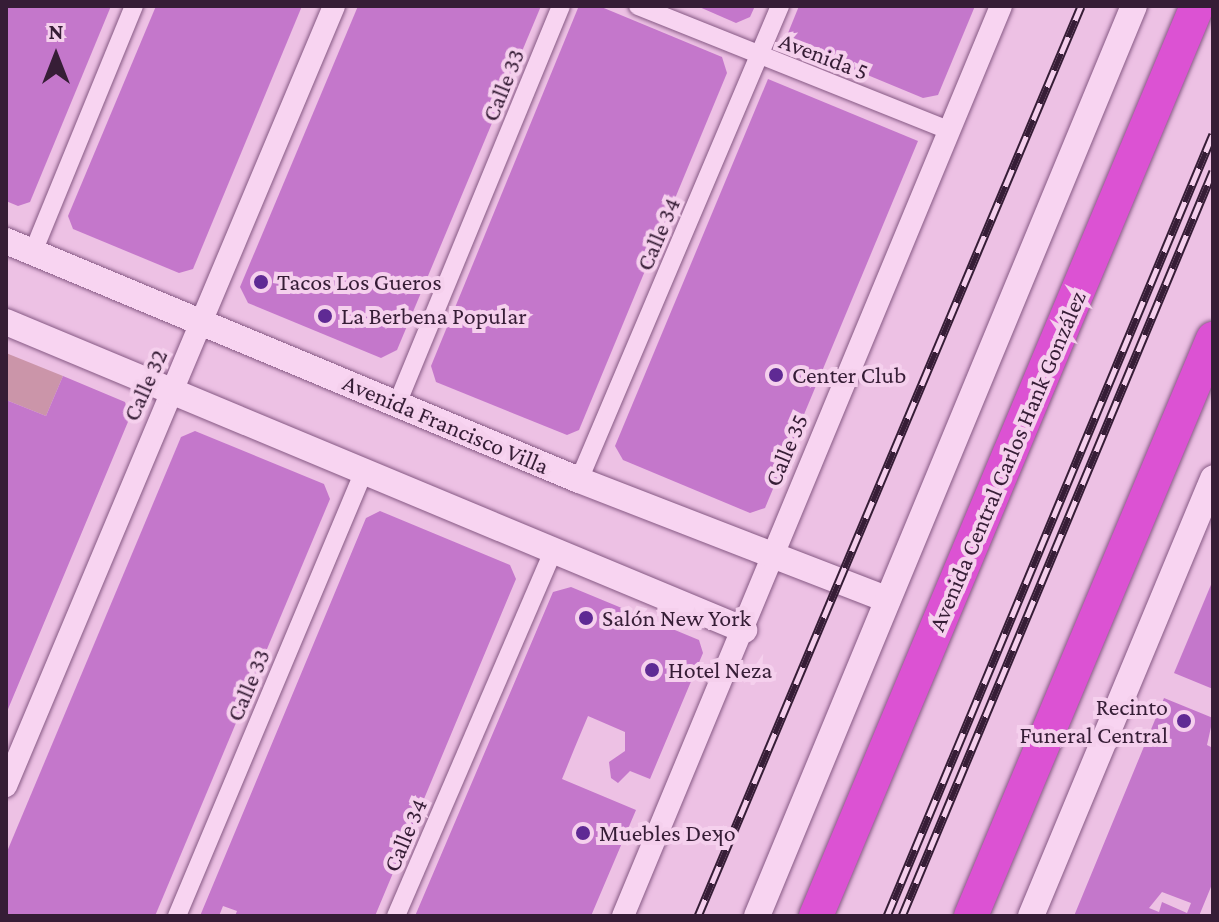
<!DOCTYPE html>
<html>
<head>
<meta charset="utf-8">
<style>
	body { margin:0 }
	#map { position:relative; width:1219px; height:922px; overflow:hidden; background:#edc1e4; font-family:"Crimson Pro",serif }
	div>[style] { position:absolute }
	.green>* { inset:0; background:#cb95a9 }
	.building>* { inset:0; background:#c477cb }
	.roads { filter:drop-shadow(0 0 2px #865984) drop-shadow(0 0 2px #865984) }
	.minor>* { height:18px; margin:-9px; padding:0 9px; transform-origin:9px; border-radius:9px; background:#f8d4f1 }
	.tertiary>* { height:22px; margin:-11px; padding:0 11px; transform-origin:11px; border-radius:11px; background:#f8d4f1 }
	.secondary>* { height:26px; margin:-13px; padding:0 13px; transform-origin:13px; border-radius:13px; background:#f8d4f1 }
	.motorway>* { height:34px; margin:-17px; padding:0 17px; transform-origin:17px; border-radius:17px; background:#dc52d3 }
	.rail>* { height:9px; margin-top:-4.5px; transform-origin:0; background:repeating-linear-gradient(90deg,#f5d0ed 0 18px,#361d36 0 36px); box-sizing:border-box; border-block:2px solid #361d36 }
	.dots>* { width:22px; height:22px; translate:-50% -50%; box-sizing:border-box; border:4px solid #f5d0ed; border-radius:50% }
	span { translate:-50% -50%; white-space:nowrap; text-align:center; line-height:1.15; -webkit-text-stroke:8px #f5d0ed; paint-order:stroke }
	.street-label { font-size:24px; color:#361d36 }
	.poi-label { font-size:24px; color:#361d36 }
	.left { translate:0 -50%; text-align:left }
	.right { translate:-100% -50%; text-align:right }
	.frame { position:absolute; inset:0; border:8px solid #361d36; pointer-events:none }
	.north { position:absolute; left:16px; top:16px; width:80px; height:80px; -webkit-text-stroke:6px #f5d0ed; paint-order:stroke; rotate:0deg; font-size:22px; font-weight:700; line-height:32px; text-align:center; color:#361d36 }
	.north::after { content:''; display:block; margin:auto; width:28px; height:36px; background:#361d36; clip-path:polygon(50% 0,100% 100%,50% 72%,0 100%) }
</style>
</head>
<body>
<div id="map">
	<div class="green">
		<i style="clip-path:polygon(6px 353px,63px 376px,46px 416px,6px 400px)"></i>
	</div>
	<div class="building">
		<i style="clip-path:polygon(6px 6px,111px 6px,30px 202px,18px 206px,6px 201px)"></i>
		<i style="clip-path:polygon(156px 6px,302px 6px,193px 269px,179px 273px,73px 229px,68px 216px)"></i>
		<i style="clip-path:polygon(358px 6px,541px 6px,397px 350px,381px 358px,248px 303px,240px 287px)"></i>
		<i style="clip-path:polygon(599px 6px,722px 57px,727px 73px,579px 430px,567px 435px,436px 382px,431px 366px,578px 8px)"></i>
		<i style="clip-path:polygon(697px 6px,755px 6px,750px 17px,736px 23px)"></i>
		<i style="clip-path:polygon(799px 6px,975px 6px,938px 95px,923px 98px,795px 45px,788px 33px)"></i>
		<i style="clip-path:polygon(768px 79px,918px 141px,765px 508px,750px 513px,623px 460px,615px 446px)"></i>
		<i style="clip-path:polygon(63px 376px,125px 402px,130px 417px,6px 714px,6px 400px,46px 416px)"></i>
		<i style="clip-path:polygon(195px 431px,324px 484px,330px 499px,155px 916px,6px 916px,6px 854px,181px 437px)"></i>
		<i style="clip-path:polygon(380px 511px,510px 565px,516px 579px,375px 916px,235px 916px,237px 911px,223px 906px,219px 916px,200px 916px,366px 518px)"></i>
		<i style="clip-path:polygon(1213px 580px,1213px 689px,1174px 673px)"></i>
		<i style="clip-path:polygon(571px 587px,699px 640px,703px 653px,650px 779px,630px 771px,618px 783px,611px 778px,609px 762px,625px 751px,625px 732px,588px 716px,575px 747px,562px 779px,636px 810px,591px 916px,415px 916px,553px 592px)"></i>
		<i style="clip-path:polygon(evenodd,1164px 698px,1213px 718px,1207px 745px,1213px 748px,1213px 882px,1199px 916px,1074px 916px,1164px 698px,1162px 892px,1191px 903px,1187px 913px,1162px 902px,1159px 912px,1149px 908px,1162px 892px)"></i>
	</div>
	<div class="roads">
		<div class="minor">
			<i style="left:638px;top:6px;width:334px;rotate:21.8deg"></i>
			<i style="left:33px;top:252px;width:266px;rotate:-67.7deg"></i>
			<i style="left:397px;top:404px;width:430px;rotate:-67.6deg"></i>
			<i style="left:579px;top:480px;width:515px;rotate:-67.02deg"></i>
			<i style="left:177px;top:916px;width:480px;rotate:-67.2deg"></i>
			<i style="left:396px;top:916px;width:396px;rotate:-66.7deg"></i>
		</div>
		<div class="tertiary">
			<i style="left:6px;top:786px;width:846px;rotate:-67.19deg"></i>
			<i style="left:623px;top:916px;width:985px;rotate:-67.44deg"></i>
		</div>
		<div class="secondary">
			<i style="left:6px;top:241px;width:621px;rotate:22.64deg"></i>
			<i style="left:579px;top:480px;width:331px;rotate:21.2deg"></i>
			<i style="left:6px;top:322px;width:800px;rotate:22.65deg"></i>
			<i style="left:757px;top:916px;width:985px;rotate:-67.5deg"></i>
			<i style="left:1031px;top:916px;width:474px;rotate:-67.4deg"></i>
		</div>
		<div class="motorway">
			<i style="left:816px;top:916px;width:987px;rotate:-67.28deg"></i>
			<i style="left:971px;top:916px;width:626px;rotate:-67.25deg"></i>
		</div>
	</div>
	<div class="rail">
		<i style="left:698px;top:916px;width:987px;rotate:-67.17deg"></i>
		<i style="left:887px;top:916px;width:847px;rotate:-67.37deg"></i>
		<i style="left:902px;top:916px;width:807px;rotate:-67.34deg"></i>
	</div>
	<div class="dots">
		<i style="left:261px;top:282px;background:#5f2a94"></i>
		<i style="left:325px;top:316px;background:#5f2a94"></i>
		<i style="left:776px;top:375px;background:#5f2a94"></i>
		<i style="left:586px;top:618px;background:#5f2a94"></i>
		<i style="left:652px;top:670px;background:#5f2a94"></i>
		<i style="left:1184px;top:721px;background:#5f2a94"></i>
		<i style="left:583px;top:833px;background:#5f2a94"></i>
	</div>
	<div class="street-label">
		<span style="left:824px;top:56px;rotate:21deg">Avenida 5</span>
		<span style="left:503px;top:85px;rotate:-68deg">Calle 33</span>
		<span style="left:658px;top:234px;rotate:-67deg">Calle 34</span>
		<span style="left:145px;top:385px;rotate:-66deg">Calle 32</span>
		<span style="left:446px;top:424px;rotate:23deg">Avenida Francisco Villa</span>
		<span style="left:786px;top:450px;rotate:-67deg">Calle 35</span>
		<span style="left:1007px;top:461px;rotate:-67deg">Avenida Central Carlos Hank González</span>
		<span style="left:248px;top:685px;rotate:-67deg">Calle 33</span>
		<span style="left:405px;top:835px;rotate:-67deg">Calle 34</span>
	</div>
	<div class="poi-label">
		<span class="left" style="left:277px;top:282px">Tacos Los Gueros</span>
		<span class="left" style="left:341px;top:316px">La Berbena Popular</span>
		<span class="left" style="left:792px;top:375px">Center Club</span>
		<span class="left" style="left:602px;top:618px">Salón New York</span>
		<span class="left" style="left:668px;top:670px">Hotel Neza</span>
		<span class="right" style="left:1168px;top:721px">Recinto<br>Funeral Central</span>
		<span class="left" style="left:599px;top:833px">Muebles Deʞo</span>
	</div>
	<div class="frame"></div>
	<div class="north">N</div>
</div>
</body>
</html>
